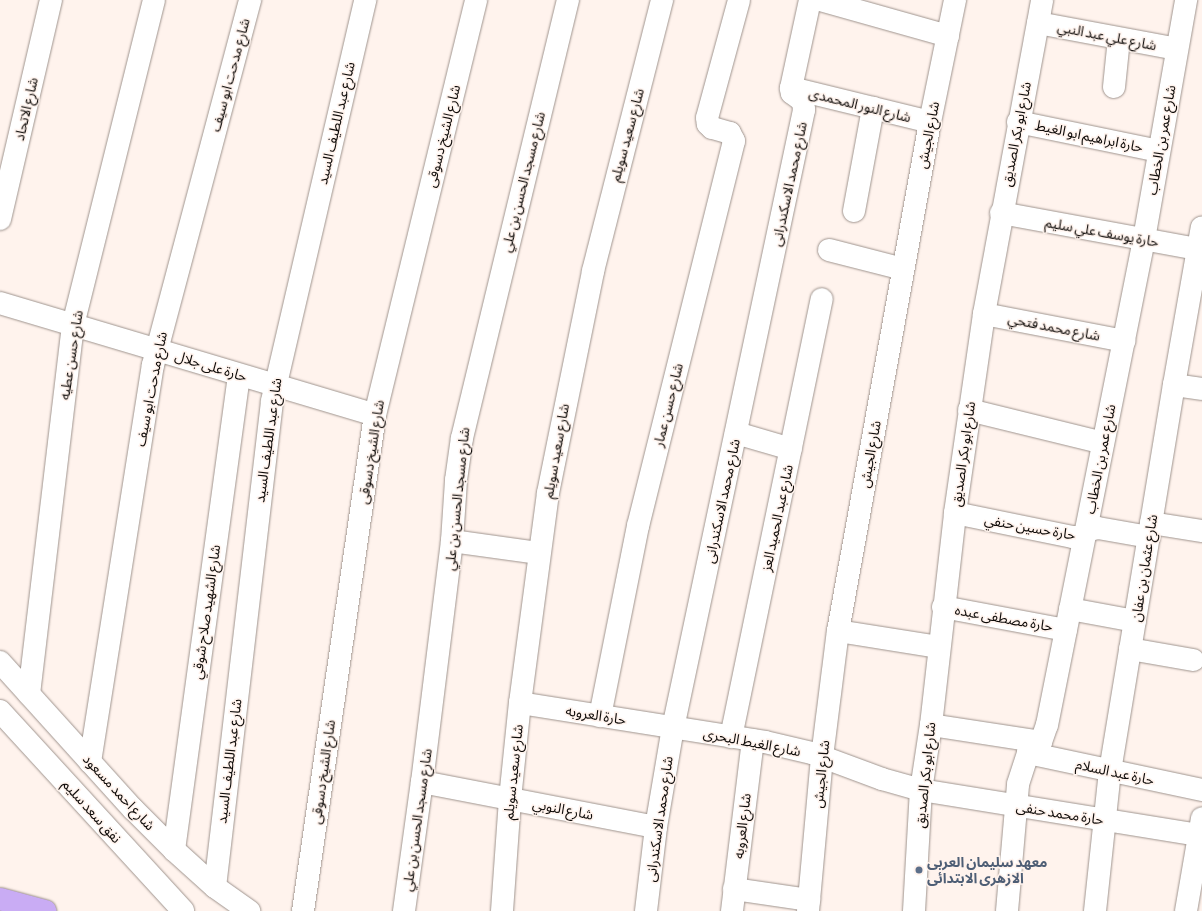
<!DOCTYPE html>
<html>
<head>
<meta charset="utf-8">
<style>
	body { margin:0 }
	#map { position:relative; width:1202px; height:911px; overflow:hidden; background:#fff3ed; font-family:"Asap Condensed","Noto Sans Arabic",sans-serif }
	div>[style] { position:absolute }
	.roads { filter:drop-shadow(0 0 1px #9f948e) drop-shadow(0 0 1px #9f948e) }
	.street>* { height:22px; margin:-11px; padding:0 11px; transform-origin:11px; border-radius:11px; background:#fff }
	.secondary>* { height:22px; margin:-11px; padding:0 11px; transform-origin:11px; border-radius:11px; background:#fff }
	.primary>* { height:22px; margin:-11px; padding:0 11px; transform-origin:11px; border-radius:11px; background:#c9acf4 }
	.dots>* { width:11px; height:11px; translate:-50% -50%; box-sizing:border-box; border:2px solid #fff3ed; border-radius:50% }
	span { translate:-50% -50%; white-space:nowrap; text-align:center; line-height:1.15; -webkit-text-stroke:3px #fff3ed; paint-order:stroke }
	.street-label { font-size:14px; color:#0e0b09 }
	.service-label { font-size:14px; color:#4e5e75; font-weight:700 }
	.left { translate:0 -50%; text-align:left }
</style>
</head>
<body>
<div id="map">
	<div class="roads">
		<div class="street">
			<i style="left:820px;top:0;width:133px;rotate:15.7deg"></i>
			<i style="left:1038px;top:23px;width:141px;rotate:10.6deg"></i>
			<i style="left:1114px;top:87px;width:48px;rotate:-84.1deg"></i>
			<i style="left:791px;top:88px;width:143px;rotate:13.7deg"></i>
			<i style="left:1018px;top:122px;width:144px;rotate:11.6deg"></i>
			<i style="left:854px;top:211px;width:105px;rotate:-79.5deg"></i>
			<i style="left:1001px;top:213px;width:204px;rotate:10.4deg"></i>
			<i style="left:0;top:219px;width:225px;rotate:-76.9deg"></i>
			<i style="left:829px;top:250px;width:76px;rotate:14.4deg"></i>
			<i style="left:0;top:303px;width:391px;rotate:16.6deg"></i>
			<i style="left:984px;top:314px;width:143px;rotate:10.9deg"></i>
			<i style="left:1174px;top:385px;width:28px;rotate:8deg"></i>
			<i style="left:969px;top:410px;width:138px;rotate:13.8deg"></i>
			<i style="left:736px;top:433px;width:57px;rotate:16.2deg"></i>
			<i style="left:955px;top:513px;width:120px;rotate:11.5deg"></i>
			<i style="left:1073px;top:537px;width:9px"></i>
			<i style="left:1082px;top:537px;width:10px;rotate:-45deg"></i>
			<i style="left:1089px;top:530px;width:9px;rotate:-13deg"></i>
			<i style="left:1098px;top:528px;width:52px;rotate:10deg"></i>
			<i style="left:1151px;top:523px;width:52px;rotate:8.9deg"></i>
			<i style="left:452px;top:541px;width:88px;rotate:7.9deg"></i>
			<i style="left:943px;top:607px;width:125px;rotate:10.6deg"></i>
			<i style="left:1070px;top:609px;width:66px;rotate:10.5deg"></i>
			<i style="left:838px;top:631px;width:101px;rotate:9.1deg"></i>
			<i style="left:1130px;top:649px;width:64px;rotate:9.9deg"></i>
			<i style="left:0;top:662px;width:198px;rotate:47.9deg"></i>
			<i style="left:133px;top:809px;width:58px;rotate:45deg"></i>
			<i style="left:174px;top:850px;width:55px;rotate:42.1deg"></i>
			<i style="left:215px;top:887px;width:42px;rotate:35.2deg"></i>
			<i style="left:29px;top:694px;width:372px;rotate:-83.2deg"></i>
			<i style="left:73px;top:325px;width:335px;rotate:-76deg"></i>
			<i style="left:520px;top:703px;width:248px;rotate:9deg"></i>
			<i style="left:765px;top:742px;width:48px;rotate:13.2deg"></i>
			<i style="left:812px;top:753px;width:75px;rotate:20.4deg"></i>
			<i style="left:882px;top:779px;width:41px;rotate:15.8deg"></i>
			<i style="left:921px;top:790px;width:282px;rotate:9.2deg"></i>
			<i style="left:600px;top:716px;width:194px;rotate:-78.7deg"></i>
			<i style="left:638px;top:526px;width:397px;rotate:-76deg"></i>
			<i style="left:734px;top:141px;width:9px;rotate:-117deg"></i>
			<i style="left:730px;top:133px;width:19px;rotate:-164deg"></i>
			<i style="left:712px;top:128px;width:6px;rotate:-135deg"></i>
			<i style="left:708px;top:124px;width:6px;rotate:-99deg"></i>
			<i style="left:707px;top:118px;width:122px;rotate:-74.8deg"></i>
			<i style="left:931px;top:725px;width:111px;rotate:8.8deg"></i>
			<i style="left:731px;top:737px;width:447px;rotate:-78.3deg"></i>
			<i style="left:1028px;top:753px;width:178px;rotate:12deg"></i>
			<i style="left:90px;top:762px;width:402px;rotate:-81deg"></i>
			<i style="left:153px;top:365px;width:378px;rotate:-75.1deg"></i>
			<i style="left:422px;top:782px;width:238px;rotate:10.9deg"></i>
			<i style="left:174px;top:850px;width:479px;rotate:-82.2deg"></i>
			<i style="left:215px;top:887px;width:489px;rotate:-83.3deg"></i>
			<i style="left:272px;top:401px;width:412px;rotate:-76.9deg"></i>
			<i style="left:734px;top:889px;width:76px;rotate:8.3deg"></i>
			<i style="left:303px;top:911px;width:501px;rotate:-81.74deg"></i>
			<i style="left:375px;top:415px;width:427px;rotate:-76.3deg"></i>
			<i style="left:404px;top:911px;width:130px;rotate:-82.1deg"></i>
			<i style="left:422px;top:782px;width:243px;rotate:-82.9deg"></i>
			<i style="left:452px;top:541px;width:61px;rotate:-86.2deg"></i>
			<i style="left:456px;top:480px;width:42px;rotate:-81.9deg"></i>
			<i style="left:462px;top:438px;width:451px;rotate:-76.4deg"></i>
			<i style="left:502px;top:911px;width:112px;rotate:-85.9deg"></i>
			<i style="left:510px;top:799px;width:97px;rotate:-84.1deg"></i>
			<i style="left:520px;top:703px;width:212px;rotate:-82.4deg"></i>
			<i style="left:548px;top:493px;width:227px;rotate:-78.5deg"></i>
			<i style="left:593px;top:271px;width:280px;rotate:-75.7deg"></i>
			<i style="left:646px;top:911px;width:85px;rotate:-83.2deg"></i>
			<i style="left:656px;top:827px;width:100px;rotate:-80.3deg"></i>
			<i style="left:673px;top:728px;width:632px;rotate:-78.03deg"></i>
			<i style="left:804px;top:110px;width:9px;rotate:-96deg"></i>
			<i style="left:803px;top:101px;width:14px;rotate:-144deg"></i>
			<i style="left:792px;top:93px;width:5px;rotate:-101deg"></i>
			<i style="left:791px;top:88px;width:90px;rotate:-77.8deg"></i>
			<i style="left:732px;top:911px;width:172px;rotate:-83deg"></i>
			<i style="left:808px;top:911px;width:155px;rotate:-84.8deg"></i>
			<i style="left:822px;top:757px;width:127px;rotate:-82.8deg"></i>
			<i style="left:838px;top:631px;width:517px;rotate:-79.75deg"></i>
			<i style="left:930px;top:122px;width:125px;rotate:-78.4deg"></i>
			<i style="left:914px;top:911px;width:121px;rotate:-86.7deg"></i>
			<i style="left:921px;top:790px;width:66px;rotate:-81.3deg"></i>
			<i style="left:931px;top:725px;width:213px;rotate:-83.5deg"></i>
			<i style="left:955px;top:513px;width:201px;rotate:-81.7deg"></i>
			<i style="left:984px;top:314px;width:319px;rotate:-79.5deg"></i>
			<i style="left:1007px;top:911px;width:127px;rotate:-85deg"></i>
			<i style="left:1018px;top:784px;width:33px;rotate:-72deg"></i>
			<i style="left:1028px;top:753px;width:17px;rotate:-40deg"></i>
			<i style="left:1041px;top:742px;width:18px;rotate:-71deg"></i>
			<i style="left:1047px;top:725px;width:496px;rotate:-78.7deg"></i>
			<i style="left:1144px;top:239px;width:243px;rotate:-80deg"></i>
			<i style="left:1095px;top:911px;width:141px;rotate:-83.9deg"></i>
			<i style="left:1110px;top:771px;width:391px;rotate:-80.6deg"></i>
			<i style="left:1174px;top:385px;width:160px;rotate:-80deg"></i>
			<i style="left:1186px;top:911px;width:94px;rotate:-80.2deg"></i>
		</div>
		<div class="secondary">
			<i style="left:0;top:711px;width:271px;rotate:47.5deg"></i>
		</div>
		<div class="primary">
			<i style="left:0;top:899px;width:47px;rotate:14.9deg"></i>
		</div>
	</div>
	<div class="dots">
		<i style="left:919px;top:870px;background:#5c6f8a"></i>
	</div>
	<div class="street-label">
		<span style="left:1107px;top:36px;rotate:11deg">شارع علي عبد النبي</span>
		<span style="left:230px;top:75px;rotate:-75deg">شارع مدحت ابو سيف</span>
		<span style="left:860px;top:105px;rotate:14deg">شارع النور المحمدى</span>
		<span style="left:26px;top:109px;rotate:-77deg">شارع الاتحاد</span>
		<span style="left:336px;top:123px;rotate:-77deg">شارع عبد اللطيف السيد</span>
		<span style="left:1016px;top:134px;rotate:-79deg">شارع ابو بكر الصديق</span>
		<span style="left:627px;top:135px;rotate:-75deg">شارع سعيد سويلم</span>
		<span style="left:928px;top:135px;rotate:-79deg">شارع الجيش</span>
		<span style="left:443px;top:136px;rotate:-76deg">شارع الشيخ دسوقى</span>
		<span style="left:1089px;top:136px;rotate:12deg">حارة ابراهيم ابو الغيط</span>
		<span style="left:1161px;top:140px;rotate:-80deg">شارع عمر بن الخطاب</span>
		<span style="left:523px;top:182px;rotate:-76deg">شارع مسجد الحسن بن علي</span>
		<span style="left:789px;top:184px;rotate:-78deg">شارع محمد الاسكندرانى</span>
		<span style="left:1102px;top:232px;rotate:10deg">حارة يوسف علي سليم</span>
		<span style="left:1054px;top:327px;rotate:11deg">شارع محمد فتحي</span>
		<span style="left:71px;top:355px;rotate:-81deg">شارع حسن عطيه</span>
		<span style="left:211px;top:366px;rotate:17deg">حارة على جلال</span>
		<span style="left:151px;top:389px;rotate:-79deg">شارع مدحت ابو سيف</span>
		<span style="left:668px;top:405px;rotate:-76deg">شارع حسن عمار</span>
		<span style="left:268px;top:440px;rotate:-82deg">شارع عبد اللطيف السيد</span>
		<span style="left:556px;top:451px;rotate:-80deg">شارع سعيد سويلم</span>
		<span style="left:371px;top:452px;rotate:-81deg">شارع الشيخ دسوقى</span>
		<span style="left:870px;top:454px;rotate:-80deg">شارع الجيش</span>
		<span style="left:963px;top:454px;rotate:-82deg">شارع ابو بكر الصديق</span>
		<span style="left:1100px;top:459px;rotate:-79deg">شارع عمر بن الخطاب</span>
		<span style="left:457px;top:499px;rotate:-84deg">شارع مسجد الحسن بن علي</span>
		<span style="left:722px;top:501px;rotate:-78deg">شارع محمد الاسكندرانى</span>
		<span style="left:777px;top:518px;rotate:-78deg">شارع عبد الحميد العز</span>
		<span style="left:1030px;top:527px;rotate:10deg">حارة حسين حنفي</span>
		<span style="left:1144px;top:568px;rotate:-81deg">شارع عثمان بن عفان</span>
		<span style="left:206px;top:612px;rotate:-82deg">شارع الشهيد صلاح شوقي</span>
		<span style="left:1004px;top:618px;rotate:10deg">حارة مصطفى عبده</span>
		<span style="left:596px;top:715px;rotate:9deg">حارة العروبه</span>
		<span style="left:752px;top:742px;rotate:11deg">شارع الغيط البحرى</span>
		<span style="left:229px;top:761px;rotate:-83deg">شارع عبد اللطيف السيد</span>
		<span style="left:323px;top:772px;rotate:-82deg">شارع الشيخ دسوقى</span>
		<span style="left:513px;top:772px;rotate:-84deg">شارع سعيد سويلم</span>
		<span style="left:1115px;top:772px;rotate:12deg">حارة عبد السلام</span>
		<span style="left:821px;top:774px;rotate:-84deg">شارع الجيش</span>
		<span style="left:925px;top:775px;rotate:-84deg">شارع ابو بكر الصديق</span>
		<span style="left:119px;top:792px;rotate:47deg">شارع احمد مسعود</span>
		<span style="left:563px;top:809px;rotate:11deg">شارع النوبي</span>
		<span style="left:92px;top:811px;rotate:48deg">نفق سعد سليم</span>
		<span style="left:1060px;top:813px;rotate:9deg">حارة محمد حنفى</span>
		<span style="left:659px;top:819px;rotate:-82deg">شارع محمد الاسكندرانى</span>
		<span style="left:417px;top:820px;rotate:-82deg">شارع مسجد الحسن بن علي</span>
		<span style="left:742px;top:826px;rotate:-83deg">شارع العروبه</span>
	</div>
	<div class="service-label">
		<span class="left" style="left:927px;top:870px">معهد سليمان العربى<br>الازهرى الابتدائى</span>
	</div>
</div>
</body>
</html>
